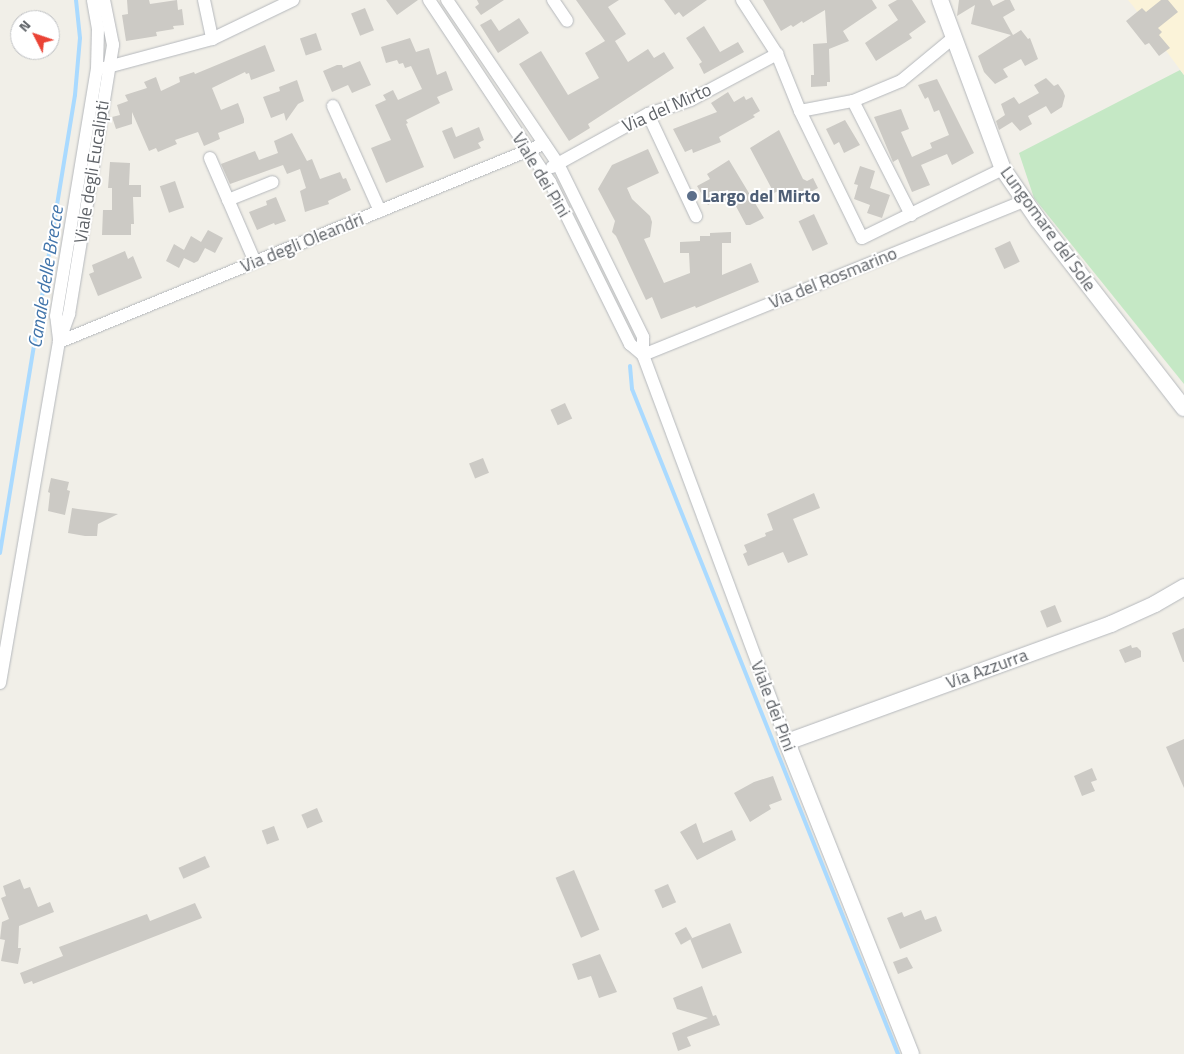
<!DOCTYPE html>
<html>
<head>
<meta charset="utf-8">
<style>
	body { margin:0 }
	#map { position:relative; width:1184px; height:1054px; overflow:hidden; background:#f1efe8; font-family:"Titillium Web",sans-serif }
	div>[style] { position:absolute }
	.green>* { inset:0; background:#c5e8c5 }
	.sand>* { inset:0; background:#fbf3d9 }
	.stream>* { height:4px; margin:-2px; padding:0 2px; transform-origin:2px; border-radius:2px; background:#aadaff }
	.building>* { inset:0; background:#cccac5; transform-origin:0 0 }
	.roads { filter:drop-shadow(0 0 1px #b5b8bc) drop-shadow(0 0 1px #b5b8bc) }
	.minor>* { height:12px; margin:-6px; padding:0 6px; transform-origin:6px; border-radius:6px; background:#fff }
	.tertiary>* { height:16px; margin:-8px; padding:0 8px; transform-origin:8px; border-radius:8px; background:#fff }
	.dots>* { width:14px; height:14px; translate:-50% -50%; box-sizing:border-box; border:2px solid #fff; border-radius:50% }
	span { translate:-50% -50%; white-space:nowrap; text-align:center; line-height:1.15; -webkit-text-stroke:4px #fff; paint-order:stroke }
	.street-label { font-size:18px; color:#5f6368 }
	.service-label { font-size:18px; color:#4e5e75; font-weight:700 }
	.left { translate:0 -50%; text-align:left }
	.water-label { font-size:19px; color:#4174aa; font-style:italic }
	.north { position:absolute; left:10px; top:10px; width:50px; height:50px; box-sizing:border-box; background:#fff; border:1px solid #bfc1c3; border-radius:50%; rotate:311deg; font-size:14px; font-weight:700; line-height:20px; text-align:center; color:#5f6368 }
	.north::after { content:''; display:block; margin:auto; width:18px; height:22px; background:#ea4335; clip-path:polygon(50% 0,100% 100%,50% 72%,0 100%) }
</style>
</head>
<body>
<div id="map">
	<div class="green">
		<i style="clip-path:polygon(1180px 70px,1184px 75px,1184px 384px,1034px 198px,1019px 153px)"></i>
	</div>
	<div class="sand">
		<i style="clip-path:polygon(1128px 0,1184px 0,1184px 75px,1133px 6px)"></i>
	</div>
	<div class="stream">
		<i style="left:630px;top:366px;width:23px;rotate:85deg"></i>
		<i style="left:632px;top:389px;width:716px;rotate:68.2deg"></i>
		<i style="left:0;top:553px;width:464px;rotate:-80.7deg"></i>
		<i style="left:75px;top:95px;width:57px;rotate:-85deg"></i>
		<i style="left:80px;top:38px;width:38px;rotate:-96deg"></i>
	</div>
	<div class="building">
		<i style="clip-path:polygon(127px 0,149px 0,150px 4px,177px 0,178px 10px,182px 9px,184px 25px,173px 26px,174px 29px,156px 32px,157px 36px,126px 41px,122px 15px,128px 14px)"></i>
		<i style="clip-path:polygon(386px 0,418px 0,397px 15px)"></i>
		<i style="clip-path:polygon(477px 0,504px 0,481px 15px,475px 7px,479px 4px)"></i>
		<i style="clip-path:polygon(576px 0,619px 0,608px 7px,626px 34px,615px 41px,628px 62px,648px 49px,654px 58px,664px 52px,674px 68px,588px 124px,590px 128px,569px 141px,519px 64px,541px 51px,568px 95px,599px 78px,585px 53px,605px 41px)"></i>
		<i style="clip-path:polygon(664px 0,707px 0,683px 17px,679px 12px,675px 15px)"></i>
		<i style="clip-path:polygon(763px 0,872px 0,877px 8px,843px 31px,849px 41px,829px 49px,830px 82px,827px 82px,827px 86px,811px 87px,811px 75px,814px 75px,813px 44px,827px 43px,825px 10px,803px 23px,802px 21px,793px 27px,791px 25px,781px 31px)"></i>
		<i style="clip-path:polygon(897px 0,912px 0,926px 22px,909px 34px,912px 38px,876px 61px,865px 43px,898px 20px,888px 5px)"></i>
		<i style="clip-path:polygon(959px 0,990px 0,993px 6px,1005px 0,1010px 0,1015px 10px,1003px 17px,1013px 35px,1021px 30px,1028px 39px,1030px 38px,1038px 59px,1025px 66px,1021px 59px,1003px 69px,1008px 77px,995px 84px,984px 72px,978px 56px,1011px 35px,971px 24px,975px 5px,957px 16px)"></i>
		<i style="clip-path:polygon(1161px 0,1168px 0,1178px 12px,1158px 28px,1162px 32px,1159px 35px,1170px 48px,1159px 56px,1149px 43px,1145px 45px,1126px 21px,1142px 8px,1146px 12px)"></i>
		<i style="left:365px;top:8px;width:24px;height:15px;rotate:68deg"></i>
		<i style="clip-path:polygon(519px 18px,529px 33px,498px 53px,480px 25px,491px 19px,499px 31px)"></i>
		<i style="clip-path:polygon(704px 26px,720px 52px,738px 42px,744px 52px,704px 74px,699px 64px,702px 62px,686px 38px)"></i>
		<i style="left:316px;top:33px;width:18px;height:17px;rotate:71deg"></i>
		<i style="clip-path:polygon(410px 38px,416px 52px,429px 48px,437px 75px,446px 71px,453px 90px,437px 97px,440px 103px,406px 120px,408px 123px,406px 124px,424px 167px,386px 183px,371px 148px,391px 140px,375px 105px,386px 100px,383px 95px,393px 90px,398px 100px,422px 89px,411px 66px,405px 68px,403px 63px,399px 64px,397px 60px,386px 63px,381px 47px)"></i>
		<i style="clip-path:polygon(265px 45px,275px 71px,251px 80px,249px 73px,246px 74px,245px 72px,212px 88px,221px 110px,238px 103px,244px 119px,244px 123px,218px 133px,220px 139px,204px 146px,198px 132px,175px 140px,177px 144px,158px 152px,156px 148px,149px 151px,132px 112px,132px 124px,116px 129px,112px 117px,120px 115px,117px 105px,128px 101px,125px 95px,147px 88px,144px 82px,156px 77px,161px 91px,180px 82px,179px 77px,194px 72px,195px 74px)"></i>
		<i style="clip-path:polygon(360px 61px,371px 85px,352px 93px,348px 85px,332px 92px,323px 71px,337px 65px,342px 65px,343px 68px)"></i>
		<i style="clip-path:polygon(1046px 78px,1054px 86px,1058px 84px,1063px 91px,1065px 96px,1062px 107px,1051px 114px,1046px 106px,1028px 116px,1032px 124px,1020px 131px,1012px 122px,999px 130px,996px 121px,1005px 115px,1001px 104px,1014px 97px,1019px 104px,1039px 93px,1034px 85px)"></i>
		<i style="clip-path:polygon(937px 79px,974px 153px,952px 165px,947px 154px,921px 165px,930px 185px,912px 192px,898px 159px,893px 162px,874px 117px,901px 109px,909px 129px,901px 132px,912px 157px,932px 148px,930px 143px,949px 135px,939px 110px,934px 112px,928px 97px,925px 99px,918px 85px)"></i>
		<i style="clip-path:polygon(297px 80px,304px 101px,298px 104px,286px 121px,284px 113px,271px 118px,263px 97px,280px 91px,279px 87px)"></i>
		<i style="clip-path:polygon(728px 92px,734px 102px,744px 96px,746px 100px,752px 97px,760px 111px,753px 115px,755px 117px,719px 137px,721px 142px,693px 153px,692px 149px,685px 152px,673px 129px,717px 112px,711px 103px)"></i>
		<i style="clip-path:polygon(845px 120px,860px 145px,844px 153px,839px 142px,834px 145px,826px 129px)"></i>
		<i style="clip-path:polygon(452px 127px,456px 137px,479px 127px,484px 140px,478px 143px,481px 148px,454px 159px,442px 131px)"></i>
		<i style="clip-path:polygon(779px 130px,803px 179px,807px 181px,813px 178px,818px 188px,788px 204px,780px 190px,774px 193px,750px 148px)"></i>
		<i style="clip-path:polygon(292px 133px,307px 161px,312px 159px,320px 179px,340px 172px,343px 179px,346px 178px,351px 190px,328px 201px,329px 204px,305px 212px,300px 191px,306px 188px,300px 169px,287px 174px,283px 165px,230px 184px,221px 164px,255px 151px,259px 160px,278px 153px,274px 141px)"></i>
		<i style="clip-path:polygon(648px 149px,659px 173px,627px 188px,632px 199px,650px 216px,652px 222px,650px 237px,644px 239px,664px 283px,690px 273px,689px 253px,680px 253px,680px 242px,700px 241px,700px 236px,710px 236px,710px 233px,731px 232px,731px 243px,722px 243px,722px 275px,751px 263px,759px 282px,696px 308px,695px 306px,661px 319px,652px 297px,646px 300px,616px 236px,612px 232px,615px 221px,598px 189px,612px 165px)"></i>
		<i style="clip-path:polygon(729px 160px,764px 218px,750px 225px,746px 225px,731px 197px,724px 201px,722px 197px,708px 205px,697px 186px,710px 179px,707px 174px)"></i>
		<i style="clip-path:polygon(110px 162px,130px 163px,129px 185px,141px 185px,141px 197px,133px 197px,134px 224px,131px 224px,131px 235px,102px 235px,103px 210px,112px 210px,112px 188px,108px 188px)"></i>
		<i style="clip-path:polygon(860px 166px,875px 171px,870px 188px,890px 195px,882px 218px,867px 213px,870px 205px,854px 199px,858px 185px,854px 184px)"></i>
		<i style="left:175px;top:181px;width:28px;height:16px;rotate:71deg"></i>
		<i style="clip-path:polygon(276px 197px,286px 221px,275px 225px,274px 223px,257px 230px,249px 212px,267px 205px,266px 201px)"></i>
		<i style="left:814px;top:214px;width:33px;height:17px;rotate:65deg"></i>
		<i style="clip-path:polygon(208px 230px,223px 238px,215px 253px,205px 248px,198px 261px,194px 263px,184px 258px,179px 268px,166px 261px,174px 244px,184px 250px,191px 236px,201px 242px)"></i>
		<i style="left:1010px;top:241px;width:23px;height:17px;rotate:65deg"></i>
		<i style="clip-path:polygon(125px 251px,128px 259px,133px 256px,142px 278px,98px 296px,89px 274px,94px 272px,92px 265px)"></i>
		<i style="left:565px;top:403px;width:17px;height:16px;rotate:65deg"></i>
		<i style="left:483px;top:458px;width:16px;height:15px;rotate:68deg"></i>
		<i style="clip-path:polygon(51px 478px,69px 482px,67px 490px,70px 491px,65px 515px,48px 511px,50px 493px,48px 492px)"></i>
		<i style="clip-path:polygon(814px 493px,820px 508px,793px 519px,808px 555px,788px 563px,783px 552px,748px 566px,743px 554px,747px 552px,744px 545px,766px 536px,765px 533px,773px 530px,767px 514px)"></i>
		<i style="clip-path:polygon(72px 508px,78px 509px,118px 514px,98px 524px,97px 536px,85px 536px,68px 533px)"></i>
		<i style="left:1055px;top:605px;width:18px;height:16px;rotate:68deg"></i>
		<i style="clip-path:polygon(1184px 628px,1184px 662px,1183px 662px,1172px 633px)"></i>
		<i style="clip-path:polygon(1131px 645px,1132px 648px,1137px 647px,1141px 651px,1141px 657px,1125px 663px,1119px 650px)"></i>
		<i style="clip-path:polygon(1184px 739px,1184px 788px,1166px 747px)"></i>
		<i style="clip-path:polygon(1092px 768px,1097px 780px,1091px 782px,1095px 791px,1082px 796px,1074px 776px)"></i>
		<i style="clip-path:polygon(773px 776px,782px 800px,769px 805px,771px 809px,750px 822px,734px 793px,754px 782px)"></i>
		<i style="left:317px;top:808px;width:15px;height:17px;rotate:67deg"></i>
		<i style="clip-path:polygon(696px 823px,703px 843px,732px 830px,736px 840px,697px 860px,680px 832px)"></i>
		<i style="left:274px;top:826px;width:15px;height:13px;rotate:70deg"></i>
		<i style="left:205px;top:856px;width:12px;height:29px;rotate:66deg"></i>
		<i style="left:574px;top:870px;width:65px;height:20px;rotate:67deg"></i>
		<i style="clip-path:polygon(20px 879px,24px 889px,30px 887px,38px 907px,50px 902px,54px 912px,19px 926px,18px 948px,21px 948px,18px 964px,1px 961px,5px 940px,0 939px,2px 922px,9px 919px,1px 898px,6px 896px,3px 886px)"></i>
		<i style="left:668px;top:884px;width:20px;height:15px;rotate:66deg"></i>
		<i style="clip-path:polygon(195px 903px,202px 918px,33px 984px,32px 981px,24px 984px,20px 973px,63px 956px,59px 947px,147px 914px,150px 921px)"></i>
		<i style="clip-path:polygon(921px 910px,925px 920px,936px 916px,942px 931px,900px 949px,887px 918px,902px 912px,904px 917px)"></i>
		<i style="left:730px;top:923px;width:32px;height:43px;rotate:68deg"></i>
		<i style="left:686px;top:927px;width:13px;height:13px;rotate:61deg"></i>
		<i style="clip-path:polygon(600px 954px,617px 992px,599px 998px,591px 976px,578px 980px,572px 964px)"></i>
		<i style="clip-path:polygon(907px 957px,913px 968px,898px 974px,893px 962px)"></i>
		<i style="clip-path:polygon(702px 986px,713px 1016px,716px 1015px,720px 1025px,687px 1037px,691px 1046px,678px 1051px,672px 1033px,708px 1018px,677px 1009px,673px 998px)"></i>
	</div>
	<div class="roads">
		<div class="minor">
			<i style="left:204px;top:0;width:40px;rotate:78deg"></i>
			<i style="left:429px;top:0;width:219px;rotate:56.4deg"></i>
			<i style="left:550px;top:182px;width:181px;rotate:63.7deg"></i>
			<i style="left:630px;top:344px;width:17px;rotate:40deg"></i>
			<i style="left:447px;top:0;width:198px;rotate:55.9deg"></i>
			<i style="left:558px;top:164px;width:193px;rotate:63.8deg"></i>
			<i style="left:643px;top:337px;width:18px;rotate:90deg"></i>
			<i style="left:643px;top:355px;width:413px;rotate:69.6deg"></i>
			<i style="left:553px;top:0;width:25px;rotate:56deg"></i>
			<i style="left:742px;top:0;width:64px;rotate:57.1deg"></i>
			<i style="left:777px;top:54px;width:61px;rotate:68deg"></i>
			<i style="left:800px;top:111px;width:141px;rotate:64deg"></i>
			<i style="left:862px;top:238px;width:157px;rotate:-26.1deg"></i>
			<i style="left:104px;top:68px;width:112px;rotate:-15deg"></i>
			<i style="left:212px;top:39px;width:90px;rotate:-25.7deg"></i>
			<i style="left:853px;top:101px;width:128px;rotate:63deg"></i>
			<i style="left:333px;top:106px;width:115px;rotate:65.9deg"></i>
			<i style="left:800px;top:111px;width:54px;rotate:-10.7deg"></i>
			<i style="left:853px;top:101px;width:52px;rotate:-22.6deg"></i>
			<i style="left:901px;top:81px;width:67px;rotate:-39.6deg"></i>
			<i style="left:648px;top:114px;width:113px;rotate:64.8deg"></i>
			<i style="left:210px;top:158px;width:113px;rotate:66.6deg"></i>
			<i style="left:552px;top:167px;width:110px;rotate:-28.9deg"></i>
			<i style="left:648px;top:114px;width:45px;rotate:-18deg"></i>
			<i style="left:691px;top:100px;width:98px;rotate:-28.1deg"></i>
			<i style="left:228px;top:200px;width:48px;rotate:-21.8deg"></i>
			<i style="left:59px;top:339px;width:23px;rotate:-97deg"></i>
			<i style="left:56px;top:316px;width:250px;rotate:-80.6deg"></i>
			<i style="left:97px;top:69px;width:40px;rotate:-88.6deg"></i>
			<i style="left:98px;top:29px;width:29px;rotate:-100deg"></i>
			<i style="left:59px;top:342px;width:524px;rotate:-22.21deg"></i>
			<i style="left:643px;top:355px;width:411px;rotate:-22deg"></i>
			<i style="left:0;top:683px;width:346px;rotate:-80.2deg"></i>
			<i style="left:59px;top:342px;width:30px;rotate:-70deg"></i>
			<i style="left:69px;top:314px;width:273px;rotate:-80.7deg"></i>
			<i style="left:113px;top:45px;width:46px;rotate:-101.3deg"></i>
		</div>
		<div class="tertiary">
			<i style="left:940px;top:0;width:180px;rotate:69.6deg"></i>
			<i style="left:1003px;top:169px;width:62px;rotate:55.5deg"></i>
			<i style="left:1038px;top:220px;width:238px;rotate:52.2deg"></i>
			<i style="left:911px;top:1054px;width:336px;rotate:-111.7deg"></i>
			<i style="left:787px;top:742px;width:345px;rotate:-20deg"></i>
			<i style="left:1111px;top:624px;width:48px;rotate:-24.4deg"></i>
			<i style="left:1155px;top:604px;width:34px;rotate:-30deg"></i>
		</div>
	</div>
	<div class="dots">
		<i style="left:692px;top:196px;background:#5c6f8a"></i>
	</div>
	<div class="street-label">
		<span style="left:667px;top:108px;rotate:-24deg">Via del Mirto</span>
		<span style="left:92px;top:172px;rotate:-81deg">Viale degli Eucalipti</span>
		<span style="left:541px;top:175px;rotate:59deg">Viale dei Pini</span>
		<span style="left:1048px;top:229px;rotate:54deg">Lungomare del Sole</span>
		<span style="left:302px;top:243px;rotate:-22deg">Via degli Oleandri</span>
		<span style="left:833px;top:278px;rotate:-22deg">Via del Rosmarino</span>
		<span style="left:987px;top:669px;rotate:-20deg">Via Azzurra</span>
		<span style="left:773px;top:706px;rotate:69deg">Viale dei Pini</span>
	</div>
	<div class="service-label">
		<span class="left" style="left:702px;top:196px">Largo del Mirto</span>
	</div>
	<div class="water-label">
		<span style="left:45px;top:277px;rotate:-81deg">Canale delle Brecce</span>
	</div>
	<div class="north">N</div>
</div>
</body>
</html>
